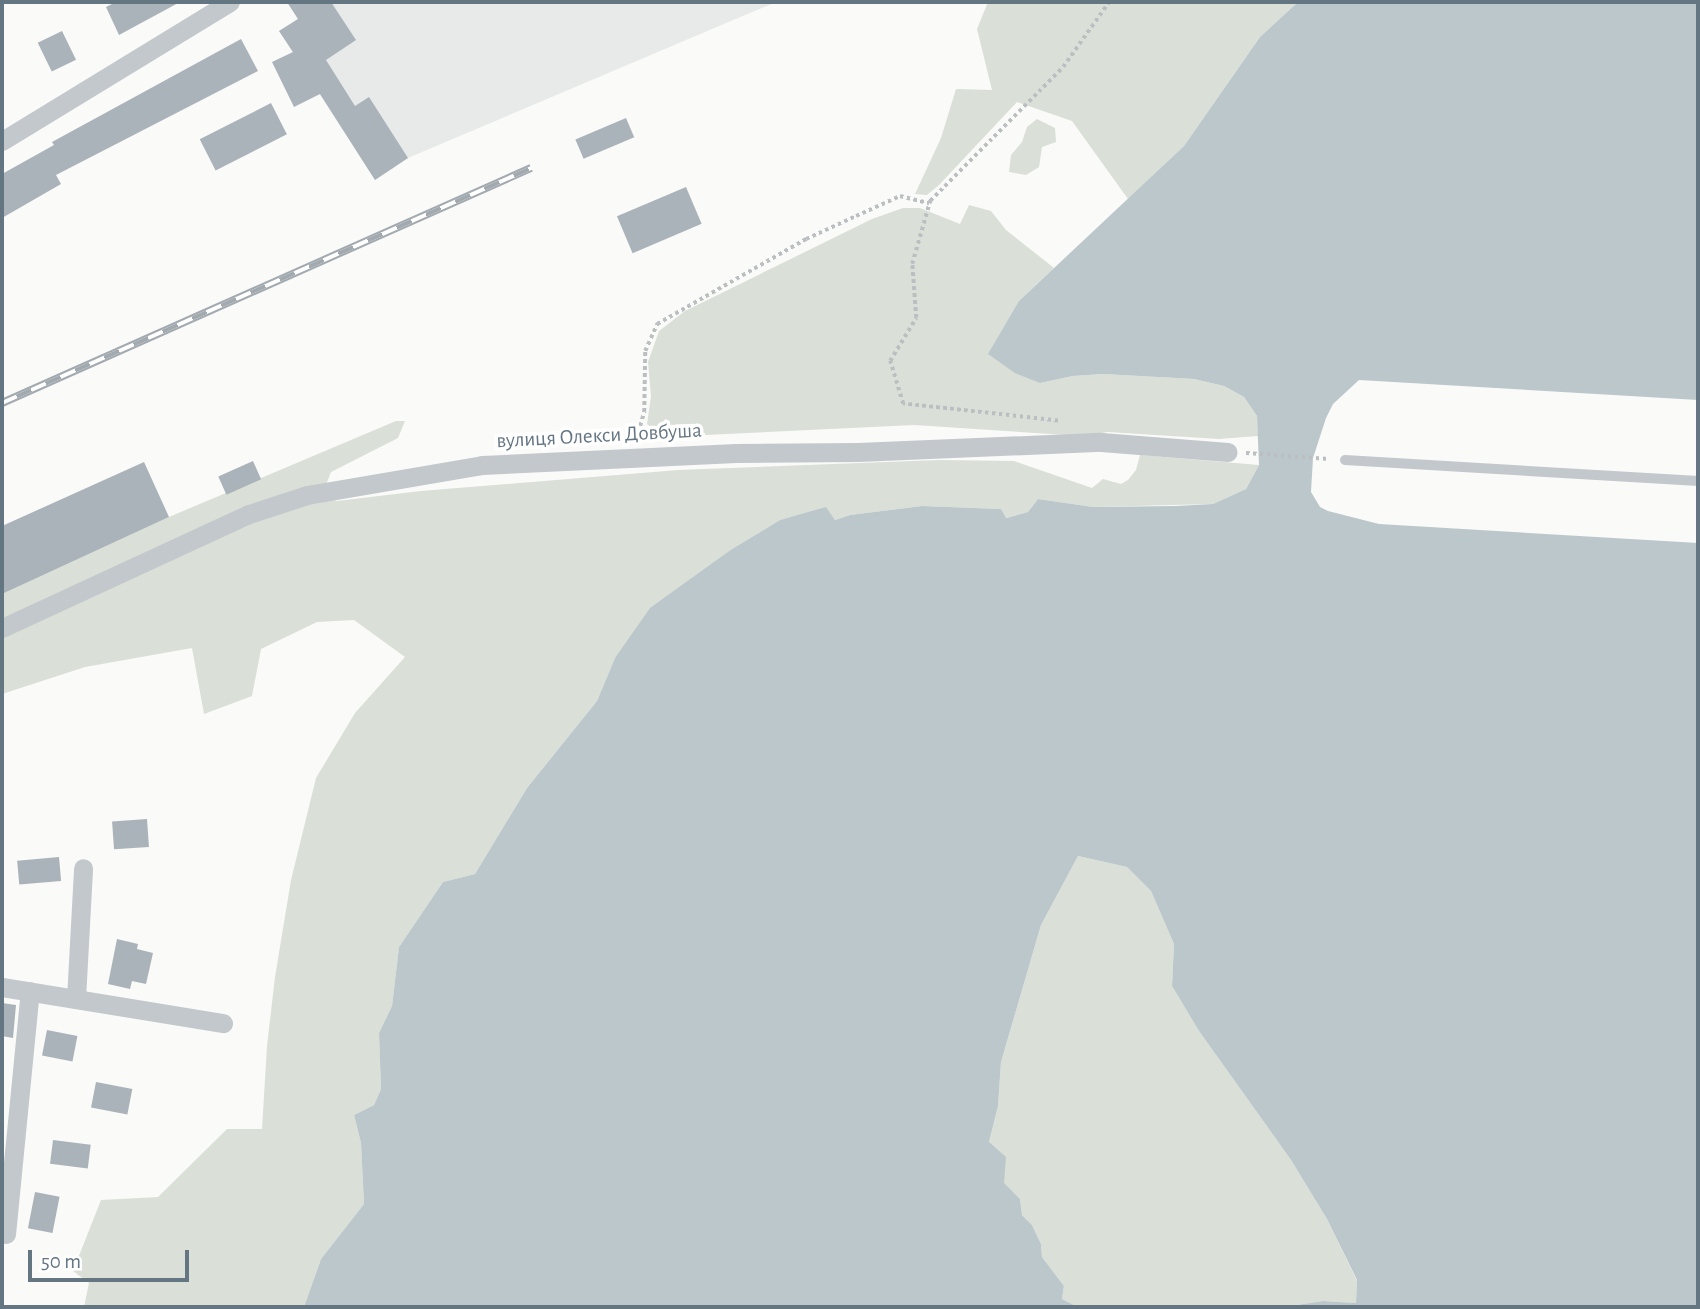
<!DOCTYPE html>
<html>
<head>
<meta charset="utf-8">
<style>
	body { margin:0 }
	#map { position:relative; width:1700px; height:1309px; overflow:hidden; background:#fafaf8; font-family:"Alegreya Sans",sans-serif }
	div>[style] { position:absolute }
	.built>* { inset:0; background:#e8e9e9 }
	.green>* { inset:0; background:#dadfd7 }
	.water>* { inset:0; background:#bbc7cb }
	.building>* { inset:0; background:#aab3b9; transform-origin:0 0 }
	.path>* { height:3.5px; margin-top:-1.75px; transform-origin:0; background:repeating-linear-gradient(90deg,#bbbfc2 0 3.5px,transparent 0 7px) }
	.lane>* { height:10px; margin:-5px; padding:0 5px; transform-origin:5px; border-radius:5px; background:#c3c8cc }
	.street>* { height:19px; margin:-9.5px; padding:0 9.5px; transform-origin:9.5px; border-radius:9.5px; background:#c3c8cc }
	.rail>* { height:8px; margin-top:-4px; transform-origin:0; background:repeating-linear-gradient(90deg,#fff 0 16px,#a2aab0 0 32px); box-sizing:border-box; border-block:2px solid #a2aab0 }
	span { translate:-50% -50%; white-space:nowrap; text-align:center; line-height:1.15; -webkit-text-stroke:7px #fff; paint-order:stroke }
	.street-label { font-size:21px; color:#657683 }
	.frame { position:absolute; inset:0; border:4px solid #657683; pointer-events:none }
	.scale { position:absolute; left:28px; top:1250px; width:161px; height:32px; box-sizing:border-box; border:4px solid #657683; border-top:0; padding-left:9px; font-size:21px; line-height:24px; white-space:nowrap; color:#657683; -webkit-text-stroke:5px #fff; paint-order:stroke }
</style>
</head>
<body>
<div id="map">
	<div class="built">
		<i style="clip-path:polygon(287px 2px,776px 2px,408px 158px,375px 180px,279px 31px,298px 19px)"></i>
	</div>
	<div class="green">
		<i style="clip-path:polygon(988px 2px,1298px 2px,1260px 37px,1184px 146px,1128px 199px,1072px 121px,1017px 102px,939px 185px,927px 195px,915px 194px,941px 138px,956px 89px,992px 90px,977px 29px)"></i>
		<i style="clip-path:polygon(1037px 119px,1055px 128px,1056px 142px,1042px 147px,1039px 167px,1026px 175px,1009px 172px,1011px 155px,1022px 142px,1027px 127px)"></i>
		<i style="clip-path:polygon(969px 205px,991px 211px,1006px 230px,1054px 268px,1019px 301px,1040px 383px,1073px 376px,1103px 374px,1194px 379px,1224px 386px,1244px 397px,1257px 416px,1258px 436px,1219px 439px,1108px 432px,1081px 436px,914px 425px,662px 437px,647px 424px,651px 396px,648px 362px,659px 331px,685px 311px,872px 219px,903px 208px,920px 208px,960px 224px)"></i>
		<i style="clip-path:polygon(396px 421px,405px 421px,398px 438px,331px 472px,327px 482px,330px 499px,337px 501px,421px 491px,678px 470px,939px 460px,1014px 461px,1092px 488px,1103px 479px,1121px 484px,1128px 480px,1136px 470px,1140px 455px,1259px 465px,1246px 489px,1213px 504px,1093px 507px,1038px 499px,1028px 512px,1005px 518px,1001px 509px,922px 506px,850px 515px,835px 520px,826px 508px,780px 520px,732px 549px,708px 567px,615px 658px,597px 701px,527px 788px,475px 874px,443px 882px,399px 947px,392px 1006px,379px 1033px,381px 1089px,374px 1105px,354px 1115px,361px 1143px,364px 1204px,321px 1259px,304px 1307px,84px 1307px,89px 1283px,73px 1271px,101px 1200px,158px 1197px,227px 1129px,262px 1129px,267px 1046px,275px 977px,291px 880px,316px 778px,355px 713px,405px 657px,354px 620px,317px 622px,261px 649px,252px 696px,204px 714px,192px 648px,85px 667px,2px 694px,2px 594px,169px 517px)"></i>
		<i style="clip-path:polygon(1078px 856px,1127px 867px,1151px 891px,1174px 944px,1172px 986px,1199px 1031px,1291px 1160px,1327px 1219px,1357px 1281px,1356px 1303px,1323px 1301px,1284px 1307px,1078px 1307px,1062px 1299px,1064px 1286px,1042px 1257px,1041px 1244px,1032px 1225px,1022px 1215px,1020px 1199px,1003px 1183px,989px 1142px,998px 1106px,1001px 1062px,1041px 925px)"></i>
	</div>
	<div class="water">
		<i style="clip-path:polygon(1298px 2px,1698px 2px,1698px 400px,1359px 380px,1333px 404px,1326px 418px,1313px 458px,1311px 492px,1320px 507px,1328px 511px,1379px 524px,1698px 543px,1698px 1307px,1284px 1307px,1323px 1301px,1356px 1303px,1357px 1280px,1327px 1219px,1291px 1160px,1199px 1031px,1172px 986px,1174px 944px,1151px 891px,1127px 867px,1078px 856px,1041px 925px,1001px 1062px,998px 1106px,989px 1142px,1006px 1157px,1004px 1183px,1020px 1199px,1022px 1215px,1032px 1225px,1041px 1244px,1042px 1257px,1064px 1286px,1062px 1299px,1078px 1307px,304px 1307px,321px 1259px,364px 1204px,361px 1143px,354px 1115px,374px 1105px,381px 1089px,379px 1033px,392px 1006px,399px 947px,443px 882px,475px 874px,527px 788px,597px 701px,615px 658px,650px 608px,732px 549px,780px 520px,826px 507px,835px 520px,850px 515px,922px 506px,1001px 509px,1006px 518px,1028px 512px,1038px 499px,1093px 507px,1176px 506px,1213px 504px,1246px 489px,1259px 465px,1257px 416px,1244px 397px,1224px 386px,1194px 379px,1103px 374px,1073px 376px,1040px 383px,1015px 373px,988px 354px,1019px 301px,1184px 146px,1260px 37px)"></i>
	</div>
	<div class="building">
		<i style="clip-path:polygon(116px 2px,180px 2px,119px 35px,106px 7px)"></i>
		<i style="clip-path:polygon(287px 2px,331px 2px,356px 40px,326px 60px,355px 106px,369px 97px,408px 158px,375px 180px,320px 94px,294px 107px,272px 62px,293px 52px,279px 31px,298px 19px)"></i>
		<i style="left:62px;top:31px;width:32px;height:27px;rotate:64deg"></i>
		<i style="clip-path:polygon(241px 39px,258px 71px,56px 175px,61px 184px,2px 218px,2px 174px,54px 145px,52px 142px)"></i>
		<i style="left:271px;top:103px;width:35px;height:80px;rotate:63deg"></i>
		<i style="left:626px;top:118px;width:21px;height:55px;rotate:67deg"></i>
		<i style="left:686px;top:187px;width:40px;height:75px;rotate:67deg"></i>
		<i style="left:253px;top:461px;width:20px;height:38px;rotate:66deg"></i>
		<i style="clip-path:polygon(144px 462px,169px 517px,2px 594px,2px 526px)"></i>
		<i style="left:147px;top:819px;width:28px;height:35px;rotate:86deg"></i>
		<i style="left:59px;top:857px;width:24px;height:42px;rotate:85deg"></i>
		<i style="clip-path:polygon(117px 939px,138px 944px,137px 949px,153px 953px,146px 984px,132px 981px,130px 989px,108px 984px)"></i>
		<i style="clip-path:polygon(2px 1003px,16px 1005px,13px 1038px,2px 1036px)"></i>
		<i style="left:47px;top:1030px;width:31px;height:26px;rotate:11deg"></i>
		<i style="left:96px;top:1082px;width:37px;height:26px;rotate:11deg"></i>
		<i style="left:53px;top:1140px;width:38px;height:24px;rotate:7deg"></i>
		<i style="left:35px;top:1192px;width:25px;height:37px;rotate:11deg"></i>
	</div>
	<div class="path">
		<i style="left:1058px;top:421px;width:156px;rotate:-173.7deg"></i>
		<i style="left:903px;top:404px;width:45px;rotate:-106.8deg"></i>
		<i style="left:890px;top:361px;width:50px;rotate:-58.8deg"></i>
		<i style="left:916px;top:318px;width:54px;rotate:-94.2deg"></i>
		<i style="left:912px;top:264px;width:66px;rotate:-74.1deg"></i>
		<i style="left:930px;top:201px;width:189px;rotate:-45.2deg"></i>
		<i style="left:1063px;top:67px;width:80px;rotate:-54.7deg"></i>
		<i style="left:631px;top:437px;width:14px;rotate:-51deg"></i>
		<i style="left:640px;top:426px;width:15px;rotate:-74deg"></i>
		<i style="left:644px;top:412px;width:61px;rotate:-89.1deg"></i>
		<i style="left:645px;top:351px;width:30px;rotate:-66deg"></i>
		<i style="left:657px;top:324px;width:172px;rotate:-29.7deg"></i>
		<i style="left:806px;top:239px;width:55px;rotate:-24.7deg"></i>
		<i style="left:856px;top:216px;width:48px;rotate:-24.4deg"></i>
		<i style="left:900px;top:196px;width:30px;rotate:14deg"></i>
		<i style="left:1246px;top:453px;width:83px;rotate:4.1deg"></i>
	</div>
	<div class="lane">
		<i style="left:1345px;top:460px;width:354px;rotate:3.4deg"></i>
	</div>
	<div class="street">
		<i style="left:2px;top:141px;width:267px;rotate:-31.4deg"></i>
		<i style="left:2px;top:628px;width:272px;rotate:-24.8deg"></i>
		<i style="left:249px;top:514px;width:61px;rotate:-18.1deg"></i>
		<i style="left:307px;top:495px;width:178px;rotate:-9.7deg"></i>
		<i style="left:482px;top:465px;width:254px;rotate:-2.7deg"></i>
		<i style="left:736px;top:453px;width:122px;rotate:-0.5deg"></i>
		<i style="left:858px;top:452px;width:243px;rotate:-2.4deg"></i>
		<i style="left:1101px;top:442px;width:127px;rotate:4.5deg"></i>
		<i style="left:2px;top:987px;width:224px;rotate:9.3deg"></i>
		<i style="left:76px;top:999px;width:131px;rotate:-86.9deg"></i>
		<i style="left:6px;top:1234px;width:244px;rotate:-84.4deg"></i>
	</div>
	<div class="rail">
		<i style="left:2px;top:403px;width:579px;rotate:-23.95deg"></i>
	</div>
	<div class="street-label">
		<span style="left:599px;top:436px;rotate:-3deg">вулиця Олекси Довбуша</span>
	</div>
	<div class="frame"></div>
	<div class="scale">50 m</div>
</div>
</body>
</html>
